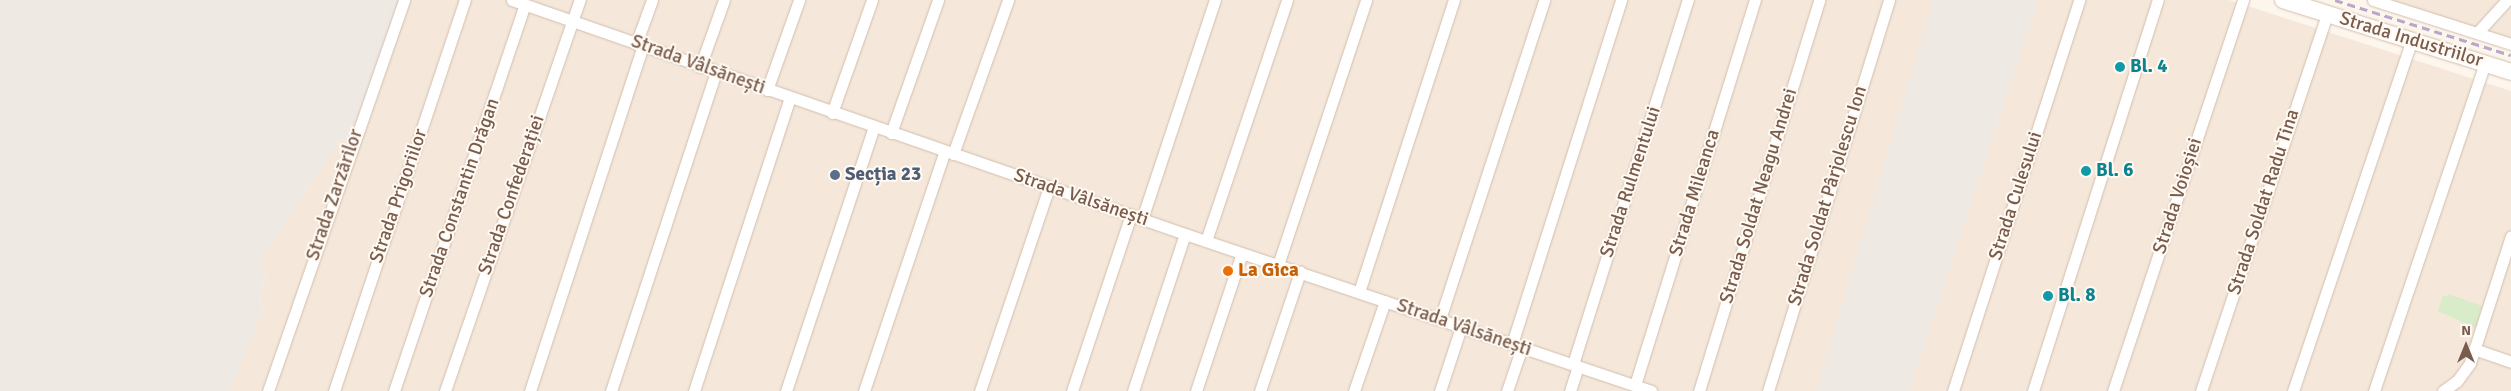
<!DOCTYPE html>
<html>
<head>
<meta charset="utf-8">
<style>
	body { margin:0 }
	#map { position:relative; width:2511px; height:391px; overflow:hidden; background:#fdf6ec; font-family:Signika,sans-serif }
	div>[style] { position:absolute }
	.residential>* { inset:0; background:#f5e8da }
	.industrial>* { inset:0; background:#efe9e4 }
	.green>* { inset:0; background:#d8ecc9 }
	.roads { filter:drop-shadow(0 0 1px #d1beb0) drop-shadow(0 0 1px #d1beb0) }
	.street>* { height:11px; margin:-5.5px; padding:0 5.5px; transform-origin:5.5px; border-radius:5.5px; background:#fff }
	.secondary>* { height:16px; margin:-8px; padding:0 8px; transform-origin:8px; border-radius:8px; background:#fff }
	.rail>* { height:3px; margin-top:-1.5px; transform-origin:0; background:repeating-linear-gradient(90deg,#b9a8c9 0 8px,transparent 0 13px) }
	.dots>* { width:14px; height:14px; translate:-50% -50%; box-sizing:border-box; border:2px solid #fffaf3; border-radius:50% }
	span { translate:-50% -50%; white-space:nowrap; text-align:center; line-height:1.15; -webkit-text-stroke:4px #fffaf3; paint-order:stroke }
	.street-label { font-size:19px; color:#7a5c4d }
	.culture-label { font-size:19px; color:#0d838f; font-weight:700 }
	.left { translate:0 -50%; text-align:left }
	.service-label { font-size:19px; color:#4e5e75; font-weight:700 }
	.food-label { font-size:19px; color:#c56008; font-weight:700 }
	.north { position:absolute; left:2441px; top:321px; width:50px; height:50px; -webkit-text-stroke:4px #fffaf3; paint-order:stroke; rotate:0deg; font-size:14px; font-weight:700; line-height:20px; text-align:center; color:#7a5c4d }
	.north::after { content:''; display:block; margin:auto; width:18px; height:22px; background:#7a5c4d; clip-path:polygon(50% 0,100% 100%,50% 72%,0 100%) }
</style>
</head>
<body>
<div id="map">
	<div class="residential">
		<i style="clip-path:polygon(399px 0,2229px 0,2511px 91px,2511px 391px,230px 391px,264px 306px,259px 302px,266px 270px,258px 265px,340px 139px,348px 143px)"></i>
		<i style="clip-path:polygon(2365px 0,2511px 0,2511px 47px)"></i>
	</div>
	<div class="industrial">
		<i style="clip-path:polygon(0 0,399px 0,348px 143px,340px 139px,258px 265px,266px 270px,259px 302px,264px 306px,230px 391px,0 391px)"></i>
		<i style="clip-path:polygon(1933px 0,2038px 0,1909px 391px,1816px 391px)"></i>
	</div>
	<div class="green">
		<i style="clip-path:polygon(2449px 294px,2482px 306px,2475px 328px,2438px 311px,2443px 295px,2448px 297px)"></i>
	</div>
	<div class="roads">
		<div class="street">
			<i style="left:512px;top:0;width:713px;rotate:19.17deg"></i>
			<i style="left:1185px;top:234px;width:492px;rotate:18.6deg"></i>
			<i style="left:2373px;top:0;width:145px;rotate:17.7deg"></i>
			<i style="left:2477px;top:33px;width:45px;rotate:-47.7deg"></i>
			<i style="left:636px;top:44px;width:47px;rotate:-70deg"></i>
			<i style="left:700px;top:67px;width:71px;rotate:-70.3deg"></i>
			<i style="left:767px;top:90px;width:96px;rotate:-70.4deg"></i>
			<i style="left:832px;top:113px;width:120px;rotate:-70.5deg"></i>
			<i style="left:891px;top:133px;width:141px;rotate:-70.5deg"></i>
			<i style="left:953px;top:154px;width:164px;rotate:-70.3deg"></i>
			<i style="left:1142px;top:219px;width:231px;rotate:-71.6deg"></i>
			<i style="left:1206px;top:241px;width:254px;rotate:-71.4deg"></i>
			<i style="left:1278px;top:265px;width:279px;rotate:-71.6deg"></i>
			<i style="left:1359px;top:292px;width:307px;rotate:-72deg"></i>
			<i style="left:1440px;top:319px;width:336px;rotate:-71.9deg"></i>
			<i style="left:1512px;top:344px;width:361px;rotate:-72.4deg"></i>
			<i style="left:2474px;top:349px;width:39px;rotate:19deg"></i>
			<i style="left:1573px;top:364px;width:382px;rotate:-72.5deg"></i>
			<i style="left:1635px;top:385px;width:403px;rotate:-72.7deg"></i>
			<i style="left:268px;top:391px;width:414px;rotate:-70.8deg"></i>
			<i style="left:334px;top:391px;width:412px;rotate:-71.5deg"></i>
			<i style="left:394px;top:391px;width:408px;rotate:-71.3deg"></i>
			<i style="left:445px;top:391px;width:414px;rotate:-71deg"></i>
			<i style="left:530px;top:391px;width:363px;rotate:-71.9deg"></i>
			<i style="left:611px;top:391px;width:336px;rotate:-71.8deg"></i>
			<i style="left:694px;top:391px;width:308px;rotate:-71.9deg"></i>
			<i style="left:786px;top:391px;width:278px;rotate:-71.6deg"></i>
			<i style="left:864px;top:391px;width:253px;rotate:-71.4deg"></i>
			<i style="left:980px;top:391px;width:215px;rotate:-71.3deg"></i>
			<i style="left:1072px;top:391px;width:186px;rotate:-71.5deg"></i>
			<i style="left:1133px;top:391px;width:165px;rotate:-71.7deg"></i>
			<i style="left:1196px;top:391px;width:145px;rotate:-71.6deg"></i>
			<i style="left:1260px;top:391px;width:126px;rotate:-71.4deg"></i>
			<i style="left:1354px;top:391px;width:95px;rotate:-71deg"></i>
			<i style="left:1440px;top:391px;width:67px;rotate:-71.8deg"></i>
			<i style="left:1507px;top:391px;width:46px;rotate:-71.2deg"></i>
			<i style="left:1570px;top:391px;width:26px;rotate:-72deg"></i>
			<i style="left:1699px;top:391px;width:409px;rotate:-72.9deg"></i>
			<i style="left:1768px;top:391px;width:409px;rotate:-72.8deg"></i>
			<i style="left:1953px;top:391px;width:411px;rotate:-72.1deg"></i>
			<i style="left:2033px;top:391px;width:410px;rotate:-72.3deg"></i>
			<i style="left:2113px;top:391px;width:412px;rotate:-71.6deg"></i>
			<i style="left:2201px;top:391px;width:397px;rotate:-71.5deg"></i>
			<i style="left:2293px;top:391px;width:371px;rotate:-71.3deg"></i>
			<i style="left:2374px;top:391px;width:346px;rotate:-71.3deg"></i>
			<i style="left:2443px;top:391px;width:17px;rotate:-36deg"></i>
			<i style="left:2457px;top:381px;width:22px;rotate:-54deg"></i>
			<i style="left:2470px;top:363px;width:133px;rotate:-72.1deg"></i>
		</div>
		<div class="secondary">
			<i style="left:2283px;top:0;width:239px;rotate:17.5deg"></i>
		</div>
	</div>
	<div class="rail">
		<i style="left:2335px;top:0;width:184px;rotate:17.4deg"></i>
	</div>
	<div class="dots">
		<i style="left:2120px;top:67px;background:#0f9aa8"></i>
		<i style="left:2086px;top:171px;background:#0f9aa8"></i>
		<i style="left:835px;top:175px;background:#5c6f8a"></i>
		<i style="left:1228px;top:271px;background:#e8710a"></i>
		<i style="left:2048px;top:296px;background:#0f9aa8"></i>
	</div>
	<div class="street-label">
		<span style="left:2411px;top:40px;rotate:17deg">Strada Industriilor</span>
		<span style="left:698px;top:65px;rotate:20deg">Strada Vâlsănești</span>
		<span style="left:1631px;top:182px;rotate:-72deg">Strada Rulmentului</span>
		<span style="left:1695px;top:193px;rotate:-73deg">Strada Mileanca</span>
		<span style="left:335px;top:195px;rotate:-71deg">Strada Zarzărilor</span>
		<span style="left:512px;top:195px;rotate:-71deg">Strada Confederației</span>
		<span style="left:399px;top:196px;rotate:-71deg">Strada Prigoriilor</span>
		<span style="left:1759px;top:196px;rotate:-73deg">Strada Soldat Neagu Andrei</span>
		<span style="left:1828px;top:196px;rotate:-73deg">Strada Soldat Pârjolescu Ion</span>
		<span style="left:2016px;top:196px;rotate:-72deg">Strada Culesului</span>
		<span style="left:2178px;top:196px;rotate:-72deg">Strada Voioșiei</span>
		<span style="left:460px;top:198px;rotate:-71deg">Strada Constantin Drăgan</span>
		<span style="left:1081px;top:198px;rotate:19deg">Strada Vâlsănești</span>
		<span style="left:2264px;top:202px;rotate:-72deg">Strada Soldat Radu Tina</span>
		<span style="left:1464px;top:328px;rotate:19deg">Strada Vâlsănești</span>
	</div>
	<div class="culture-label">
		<span class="left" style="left:2130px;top:67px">Bl. 4</span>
		<span class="left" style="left:2096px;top:171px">Bl. 6</span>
		<span class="left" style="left:2058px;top:296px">Bl. 8</span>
	</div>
	<div class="service-label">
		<span class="left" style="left:845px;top:175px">Secția 23</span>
	</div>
	<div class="food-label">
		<span class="left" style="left:1238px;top:271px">La Gica</span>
	</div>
	<div class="north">N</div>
</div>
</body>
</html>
